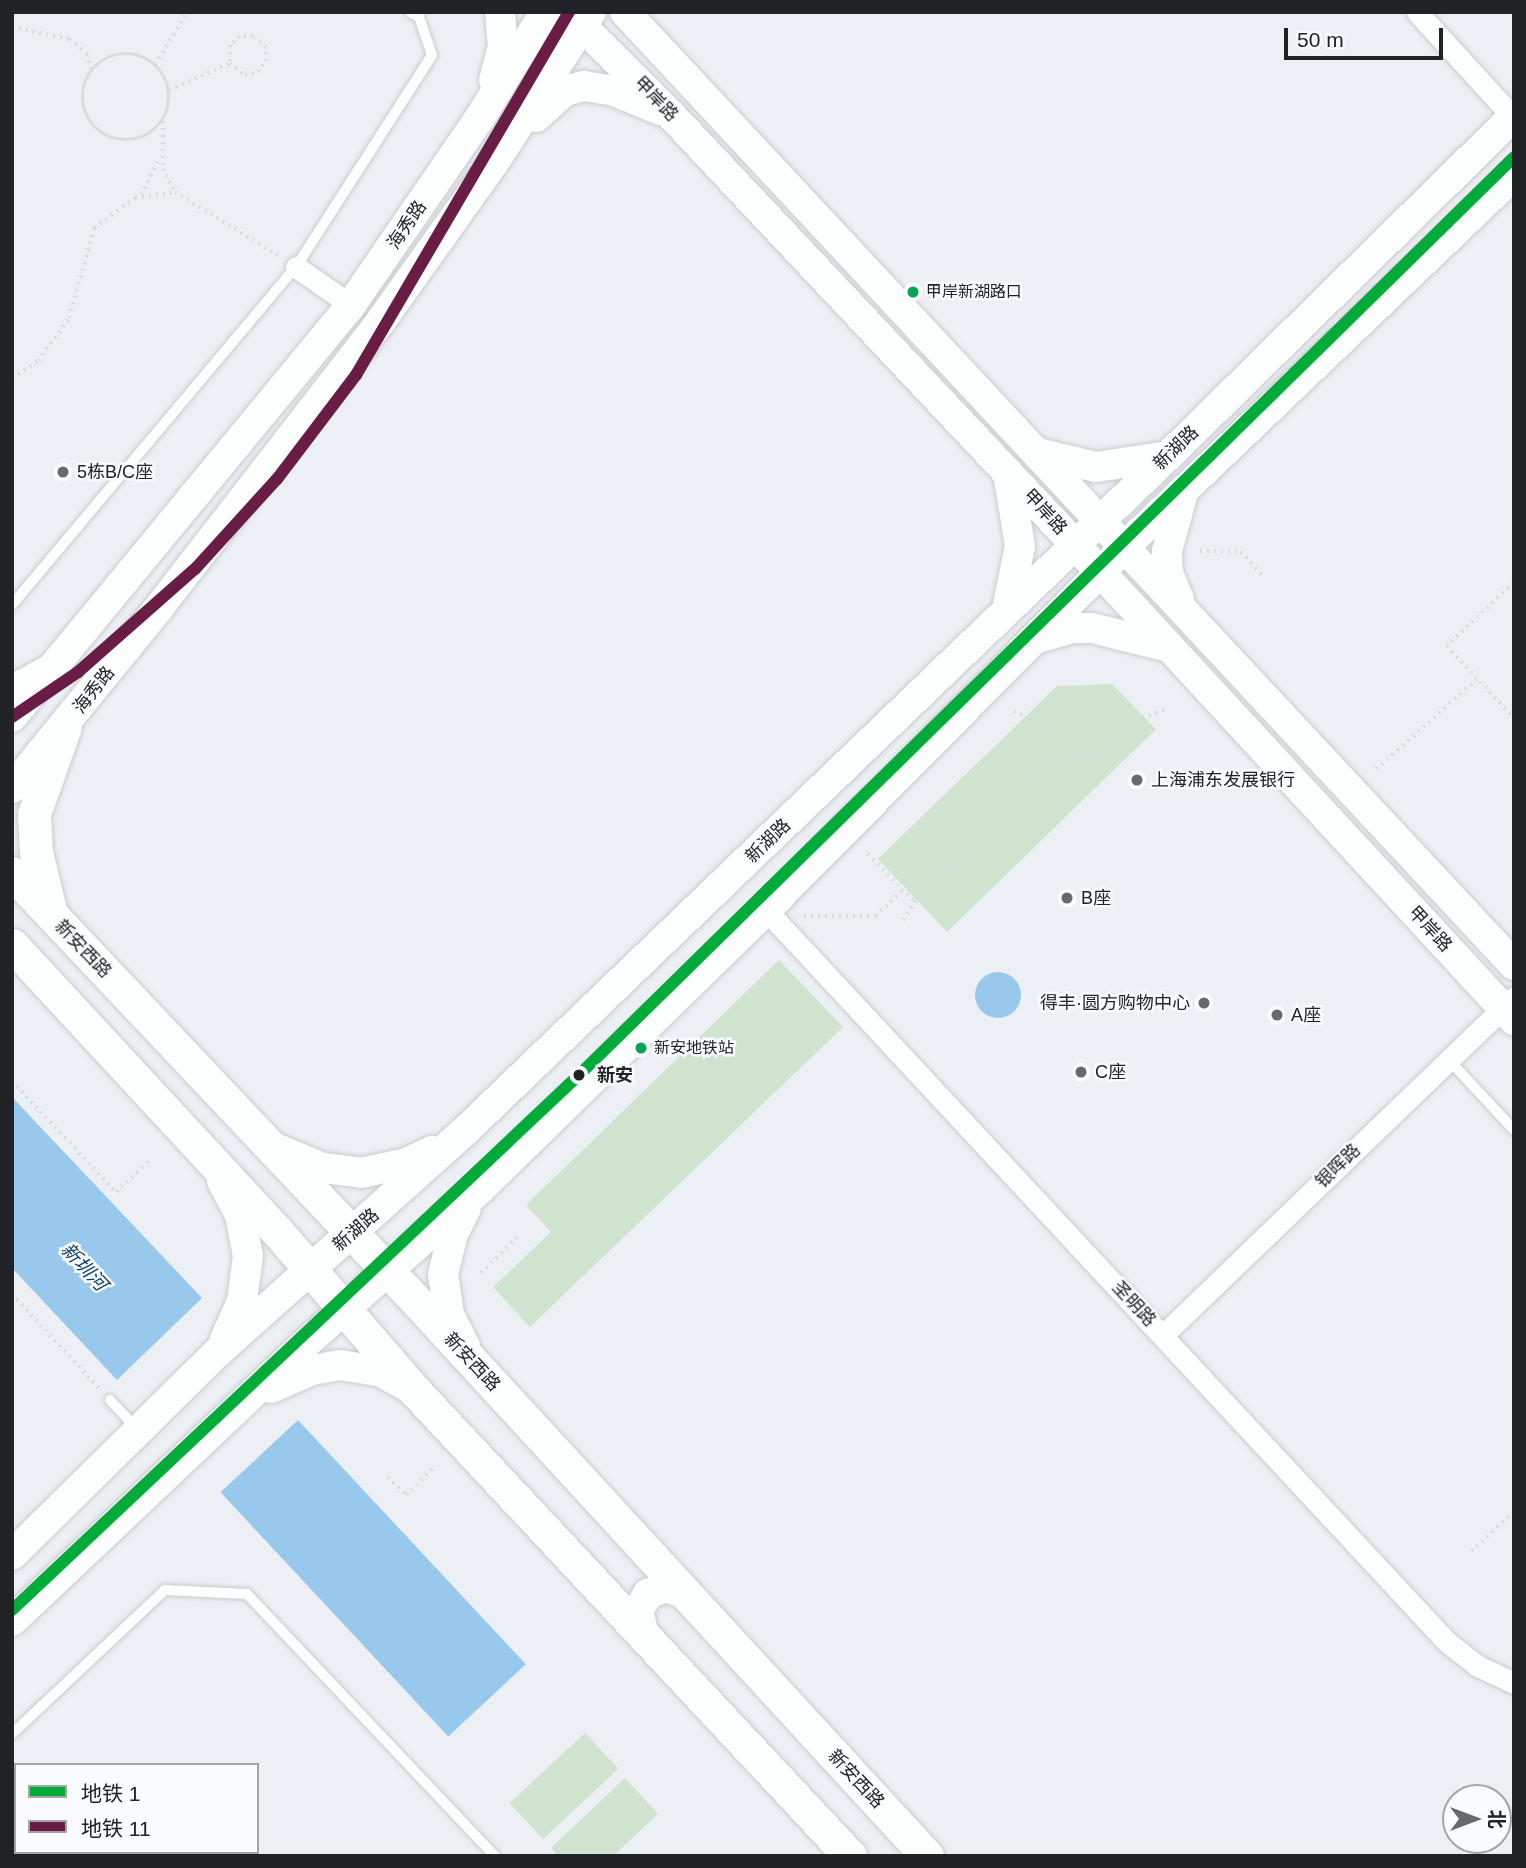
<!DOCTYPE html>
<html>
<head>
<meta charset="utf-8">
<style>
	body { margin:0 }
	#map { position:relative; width:1526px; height:1868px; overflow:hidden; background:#eceff4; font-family:Arial,"Noto Sans SC",sans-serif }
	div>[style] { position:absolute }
	.green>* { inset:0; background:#cfe3ce; transform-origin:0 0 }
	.water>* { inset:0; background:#99c8ed; transform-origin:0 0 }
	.round { border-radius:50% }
	.path>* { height:3.5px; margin-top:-1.75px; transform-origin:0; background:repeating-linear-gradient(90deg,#dadbdd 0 2px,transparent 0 7px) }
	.path>.ring { margin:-1.75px; padding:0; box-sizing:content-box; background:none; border:3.5px solid #dadbdd; border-radius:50% }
	.roads { filter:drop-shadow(0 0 2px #c9cbcf) drop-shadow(0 0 2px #c9cbcf) }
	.service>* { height:10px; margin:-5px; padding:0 5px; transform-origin:5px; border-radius:5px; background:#fcfdfd }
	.minor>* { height:21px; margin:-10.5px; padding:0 10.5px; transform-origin:10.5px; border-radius:10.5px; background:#fcfdfd }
	.secondary>* { height:30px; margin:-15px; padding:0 15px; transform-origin:15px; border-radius:15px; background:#fcfdfd }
	.primary>* { height:33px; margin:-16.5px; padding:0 16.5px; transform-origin:16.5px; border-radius:16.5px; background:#fcfdfd }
	.metro-1>* { height:12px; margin:-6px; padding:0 6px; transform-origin:6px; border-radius:6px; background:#00ab39 }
	.metro-2>* { height:12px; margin:-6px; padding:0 6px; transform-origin:6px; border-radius:6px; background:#6a1d44 }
	.dots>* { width:19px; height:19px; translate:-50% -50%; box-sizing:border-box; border:4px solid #f9fbff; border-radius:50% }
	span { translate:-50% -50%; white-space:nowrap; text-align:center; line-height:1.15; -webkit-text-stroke:5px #f9fbff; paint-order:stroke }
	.bus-label { font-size:16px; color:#202225 }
	.left { translate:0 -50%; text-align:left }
	.street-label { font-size:18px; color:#202225 }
	.poi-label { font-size:18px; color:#202225 }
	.right { translate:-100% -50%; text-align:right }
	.stop-label { font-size:18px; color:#202225; font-weight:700 }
	.water-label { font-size:19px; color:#0f4363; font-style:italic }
	.frame { position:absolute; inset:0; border:14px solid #202225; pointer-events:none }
	.legend { position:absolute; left:14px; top:1763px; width:245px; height:91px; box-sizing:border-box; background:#f9fbff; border:2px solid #a2a4a8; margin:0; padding:9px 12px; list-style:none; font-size:21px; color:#202225 }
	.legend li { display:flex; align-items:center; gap:14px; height:35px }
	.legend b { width:35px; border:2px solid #a2a4a8 }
	.north { position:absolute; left:1442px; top:1784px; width:70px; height:70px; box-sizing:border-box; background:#f9fbff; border:2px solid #a2a4a8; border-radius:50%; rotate:90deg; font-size:19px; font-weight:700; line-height:28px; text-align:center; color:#202225 }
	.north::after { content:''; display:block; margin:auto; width:24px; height:32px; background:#676a6d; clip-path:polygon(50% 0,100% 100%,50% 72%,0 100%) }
	.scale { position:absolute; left:1284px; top:28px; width:159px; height:32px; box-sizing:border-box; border:4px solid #202225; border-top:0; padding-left:9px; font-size:21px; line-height:24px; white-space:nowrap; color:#202225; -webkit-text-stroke:5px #f9fbff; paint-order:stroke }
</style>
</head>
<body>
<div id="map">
	<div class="green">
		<i style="clip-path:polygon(1112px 684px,1156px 729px,947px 932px,878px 859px,1057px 686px)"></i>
		<i style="clip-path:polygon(779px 960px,843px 1027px,530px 1327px,493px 1287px,551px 1232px,526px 1205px)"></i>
		<i style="left:585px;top:1733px;width:49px;height:103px;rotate:47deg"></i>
		<i style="clip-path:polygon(625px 1778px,658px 1814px,613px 1856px,558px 1856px,551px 1848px)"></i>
	</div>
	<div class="water">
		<i class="round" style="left:975px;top:972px;width:46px;height:46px"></i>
		<i style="clip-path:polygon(12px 1097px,202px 1298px,117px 1380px,12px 1268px)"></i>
		<i style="left:298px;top:1420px;width:334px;height:106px;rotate:47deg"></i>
	</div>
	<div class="path">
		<i style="left:12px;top:27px;width:59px;rotate:11.7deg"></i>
		<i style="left:70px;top:39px;width:23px;rotate:41deg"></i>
		<i style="left:87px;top:54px;width:17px;rotate:73deg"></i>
		<i class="ring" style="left:83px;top:54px;width:82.5px;height:82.5px"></i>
		<i style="left:155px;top:65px;width:62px;rotate:-58.9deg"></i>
		<i style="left:169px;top:90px;width:67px;rotate:-23.9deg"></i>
		<i style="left:230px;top:63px;width:19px;rotate:39deg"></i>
		<i style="left:245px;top:75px;width:13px;rotate:-13deg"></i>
		<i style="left:258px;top:72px;width:14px;rotate:-54deg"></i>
		<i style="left:266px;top:61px;width:13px;rotate:-90deg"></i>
		<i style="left:266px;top:48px;width:18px;rotate:-137deg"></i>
		<i style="left:253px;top:36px;width:13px;rotate:176deg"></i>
		<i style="left:240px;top:37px;width:12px;rotate:138deg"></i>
		<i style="left:231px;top:45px;width:18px;rotate:93deg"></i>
		<i style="left:163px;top:121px;width:48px;rotate:90deg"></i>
		<i style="left:163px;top:169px;width:26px;rotate:62deg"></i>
		<i style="left:141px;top:195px;width:40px;rotate:-63.4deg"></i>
		<i style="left:12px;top:378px;width:31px;rotate:-33deg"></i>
		<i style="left:38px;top:361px;width:53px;rotate:-54.2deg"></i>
		<i style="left:69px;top:318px;width:93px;rotate:-74.5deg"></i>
		<i style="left:94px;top:228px;width:51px;rotate:-36.2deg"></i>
		<i style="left:135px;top:198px;width:40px;rotate:-8.5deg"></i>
		<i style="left:175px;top:192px;width:122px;rotate:31.6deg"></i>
		<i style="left:1200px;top:551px;width:41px;rotate:1.4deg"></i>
		<i style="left:1241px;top:552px;width:34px;rotate:47deg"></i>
		<i style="left:1514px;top:583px;width:92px;rotate:136.8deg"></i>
		<i style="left:1447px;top:646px;width:98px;rotate:47.1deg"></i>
		<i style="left:1014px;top:711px;width:41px;rotate:25.9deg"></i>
		<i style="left:1051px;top:729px;width:19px;rotate:72deg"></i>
		<i style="left:1057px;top:747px;width:9px;rotate:108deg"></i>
		<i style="left:1376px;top:769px;width:135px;rotate:-41.7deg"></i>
		<i style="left:868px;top:854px;width:66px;rotate:45.6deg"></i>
		<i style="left:804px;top:916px;width:71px"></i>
		<i style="left:875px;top:916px;width:38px;rotate:-43deg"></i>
		<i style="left:903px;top:920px;width:59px;rotate:-56.9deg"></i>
		<i style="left:935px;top:871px;width:36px;rotate:-16deg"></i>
		<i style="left:970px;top:861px;width:34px;rotate:-76deg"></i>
		<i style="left:978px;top:828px;width:19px;rotate:-54deg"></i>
		<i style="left:989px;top:813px;width:70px;rotate:-43.3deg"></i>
		<i style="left:1040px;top:765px;width:17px;rotate:-33deg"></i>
		<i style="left:1054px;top:756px;width:43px;rotate:-4deg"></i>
		<i style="left:1097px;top:753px;width:45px;rotate:-44.1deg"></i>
		<i style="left:1129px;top:722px;width:39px;rotate:-19deg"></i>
		<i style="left:12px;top:1081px;width:152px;rotate:46.9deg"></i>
		<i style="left:116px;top:1192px;width:45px;rotate:-43.2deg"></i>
		<i style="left:481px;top:1273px;width:55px;rotate:-45deg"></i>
		<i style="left:12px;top:1294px;width:128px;rotate:47.2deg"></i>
		<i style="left:388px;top:1477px;width:25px;rotate:45deg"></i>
		<i style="left:406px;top:1495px;width:37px;rotate:-45deg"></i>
		<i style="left:1471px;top:1551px;width:58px;rotate:-42.2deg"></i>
	</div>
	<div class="roads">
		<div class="service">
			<i style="left:12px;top:605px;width:441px;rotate:-50deg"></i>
			<i style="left:296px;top:267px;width:252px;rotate:-57.3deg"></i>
			<i style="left:432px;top:55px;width:40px;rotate:-108.9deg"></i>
			<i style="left:419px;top:17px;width:10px;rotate:-151deg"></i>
			<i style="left:1449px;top:1060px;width:96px;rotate:47.1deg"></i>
			<i style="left:110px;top:1400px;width:40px;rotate:47deg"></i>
			<i style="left:12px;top:1734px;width:210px;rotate:-43.3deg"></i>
			<i style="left:165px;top:1590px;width:82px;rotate:2.8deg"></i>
			<i style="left:247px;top:1594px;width:361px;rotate:46.6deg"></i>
		</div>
		<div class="minor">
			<i style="left:1417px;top:12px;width:142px;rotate:47.6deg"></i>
			<i style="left:296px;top:267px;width:67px;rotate:34.6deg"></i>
			<i style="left:766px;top:910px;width:1000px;rotate:47.07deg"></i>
			<i style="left:1447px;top:1642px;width:39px;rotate:38deg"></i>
			<i style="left:1478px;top:1666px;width:40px;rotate:25deg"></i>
			<i style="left:1163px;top:1335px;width:487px;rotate:-43.9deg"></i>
		</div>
		<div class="secondary">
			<i style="left:568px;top:12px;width:146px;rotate:45deg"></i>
			<i style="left:671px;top:115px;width:560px;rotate:46.74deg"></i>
			<i style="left:1055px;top:523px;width:677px;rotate:47.28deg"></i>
			<i style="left:625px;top:12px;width:1303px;rotate:46.99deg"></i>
			<i style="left:494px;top:80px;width:34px;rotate:-75deg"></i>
			<i style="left:503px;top:47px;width:35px;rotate:-95deg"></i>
			<i style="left:536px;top:117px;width:39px;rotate:-42deg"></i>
			<i style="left:565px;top:91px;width:20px;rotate:-15deg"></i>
			<i style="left:584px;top:86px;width:30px;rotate:9deg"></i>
			<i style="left:614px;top:91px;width:50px;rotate:22.4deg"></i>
			<i style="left:1042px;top:454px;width:56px;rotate:13.5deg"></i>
			<i style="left:1096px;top:467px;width:73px;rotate:-8.7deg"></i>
			<i style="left:1179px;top:599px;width:28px;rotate:-113deg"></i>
			<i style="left:1168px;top:573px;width:22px;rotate:-93deg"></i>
			<i style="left:1167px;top:551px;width:57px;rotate:-74.7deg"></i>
			<i style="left:1007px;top:609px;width:64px;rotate:-78.3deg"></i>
			<i style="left:1020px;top:546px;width:74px;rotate:-99.3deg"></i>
			<i style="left:1034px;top:639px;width:41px;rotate:-15.8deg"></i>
			<i style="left:1073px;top:628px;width:19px"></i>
			<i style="left:1092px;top:628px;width:79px;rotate:13.9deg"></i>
			<i style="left:12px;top:717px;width:534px;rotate:-50.55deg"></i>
			<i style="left:351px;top:305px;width:226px;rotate:-55.5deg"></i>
			<i style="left:479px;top:119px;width:126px;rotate:-58.3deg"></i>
			<i style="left:12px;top:788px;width:230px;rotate:-50.8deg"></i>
			<i style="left:157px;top:610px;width:361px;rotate:-52.2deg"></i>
			<i style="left:378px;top:325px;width:201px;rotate:-54.5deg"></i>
			<i style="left:495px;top:161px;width:177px;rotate:-57.2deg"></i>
			<i style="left:273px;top:1147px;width:54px;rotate:22.8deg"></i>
			<i style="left:323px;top:1168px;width:38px;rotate:7deg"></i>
			<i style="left:361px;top:1173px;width:46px;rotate:-12.5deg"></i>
			<i style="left:406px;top:1163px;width:29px;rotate:-25deg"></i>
			<i style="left:222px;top:1181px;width:38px;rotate:62deg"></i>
			<i style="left:240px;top:1215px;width:42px;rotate:79deg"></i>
			<i style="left:248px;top:1256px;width:45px;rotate:97.6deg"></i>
			<i style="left:242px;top:1301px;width:42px;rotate:114.1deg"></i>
			<i style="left:465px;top:1346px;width:36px;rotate:-117deg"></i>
			<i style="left:449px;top:1314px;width:40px;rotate:-98.5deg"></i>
			<i style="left:443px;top:1274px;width:41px;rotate:-76deg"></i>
			<i style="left:453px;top:1234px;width:28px;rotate:-63deg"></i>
			<i style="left:271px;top:1388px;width:45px;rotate:-23.7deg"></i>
			<i style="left:312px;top:1370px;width:28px;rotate:-10deg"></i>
			<i style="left:340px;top:1365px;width:39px;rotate:9deg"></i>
			<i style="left:379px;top:1371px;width:33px;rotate:29deg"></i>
			<i style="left:12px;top:1555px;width:291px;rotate:-44.6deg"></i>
			<i style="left:219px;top:1351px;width:330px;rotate:-41.8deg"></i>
			<i style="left:465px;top:1131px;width:975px;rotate:-43.84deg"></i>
			<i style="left:1168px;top:456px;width:485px;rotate:-44.5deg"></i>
			<i style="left:12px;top:1621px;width:403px;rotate:-43.4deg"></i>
			<i style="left:305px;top:1344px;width:234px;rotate:-41.5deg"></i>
			<i style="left:480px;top:1189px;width:400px;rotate:-44.3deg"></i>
			<i style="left:766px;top:910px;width:529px;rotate:-45.31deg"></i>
			<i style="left:1138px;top:534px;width:520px;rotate:-43.68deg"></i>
			<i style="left:644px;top:1635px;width:25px;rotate:-104deg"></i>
			<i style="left:638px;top:1611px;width:20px;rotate:-60deg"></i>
			<i style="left:648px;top:1594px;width:18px;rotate:-22deg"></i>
			<i style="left:665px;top:1587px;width:21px;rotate:17deg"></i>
		</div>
		<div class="primary">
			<i style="left:12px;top:691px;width:49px;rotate:-28.1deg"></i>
			<i style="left:12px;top:873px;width:597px;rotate:46.63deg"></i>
			<i style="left:422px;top:1307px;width:746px;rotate:47.39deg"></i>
			<i style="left:50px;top:910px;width:60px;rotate:-103.6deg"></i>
			<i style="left:36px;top:852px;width:38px;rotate:-93deg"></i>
			<i style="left:34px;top:814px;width:92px;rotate:-70.4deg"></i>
			<i style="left:12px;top:945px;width:388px;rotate:47.2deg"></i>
			<i style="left:276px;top:1230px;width:213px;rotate:49.2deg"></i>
			<i style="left:415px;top:1391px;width:637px;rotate:46.91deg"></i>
		</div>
	</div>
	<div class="metro-1">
		<i style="left:12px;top:1610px;width:780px;rotate:-43.34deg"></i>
		<i style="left:579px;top:1075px;width:1310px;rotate:-44.47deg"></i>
	</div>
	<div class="metro-2">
		<i style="left:12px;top:717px;width:80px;rotate:-34.3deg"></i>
		<i style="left:78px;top:672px;width:156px;rotate:-41.4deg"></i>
		<i style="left:195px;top:569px;width:122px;rotate:-47.7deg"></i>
		<i style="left:277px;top:479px;width:131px;rotate:-52.8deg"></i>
		<i style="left:356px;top:375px;width:421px;rotate:-59.6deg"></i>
	</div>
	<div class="dots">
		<i style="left:913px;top:292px;background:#00a651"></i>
		<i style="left:63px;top:472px;background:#676a6d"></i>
		<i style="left:1137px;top:780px;background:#676a6d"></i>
		<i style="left:1067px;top:898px;background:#676a6d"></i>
		<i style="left:1204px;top:1003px;background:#676a6d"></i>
		<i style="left:1277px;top:1015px;background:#676a6d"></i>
		<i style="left:641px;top:1048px;background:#00a651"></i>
		<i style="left:1081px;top:1072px;background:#676a6d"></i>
		<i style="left:579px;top:1075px;background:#202225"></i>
	</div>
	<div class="bus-label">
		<span class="left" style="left:926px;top:292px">甲岸新湖路口</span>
		<span class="left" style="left:654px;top:1048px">新安地铁站</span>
	</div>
	<div class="street-label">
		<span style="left:656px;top:99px;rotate:46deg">甲岸路</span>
		<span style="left:407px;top:225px;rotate:-56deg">海秀路</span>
		<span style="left:1176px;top:448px;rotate:-44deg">新湖路</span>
		<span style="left:1045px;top:512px;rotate:47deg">甲岸路</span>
		<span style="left:94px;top:690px;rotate:-52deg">海秀路</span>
		<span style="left:768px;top:841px;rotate:-44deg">新湖路</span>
		<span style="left:1430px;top:929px;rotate:47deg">甲岸路</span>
		<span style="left:83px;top:949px;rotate:46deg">新安西路</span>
		<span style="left:1338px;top:1166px;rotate:-44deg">银晖路</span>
		<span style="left:356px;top:1230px;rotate:-41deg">新湖路</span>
		<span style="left:1134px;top:1304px;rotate:47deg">圣明路</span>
		<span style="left:472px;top:1362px;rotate:47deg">新安西路</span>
		<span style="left:856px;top:1779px;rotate:47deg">新安西路</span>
	</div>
	<div class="poi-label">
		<span class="left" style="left:77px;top:472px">5栋B/C座</span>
		<span class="left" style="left:1151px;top:780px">上海浦东发展银行</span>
		<span class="left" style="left:1081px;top:898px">B座</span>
		<span class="right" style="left:1190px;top:1003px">得丰·圆方购物中心</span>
		<span class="left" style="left:1291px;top:1015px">A座</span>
		<span class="left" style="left:1095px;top:1072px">C座</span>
	</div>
	<div class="stop-label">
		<span class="left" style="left:597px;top:1075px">新安</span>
	</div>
	<div class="water-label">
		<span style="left:84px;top:1267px;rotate:47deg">新圳河</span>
	</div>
	<div class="frame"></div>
	<ul class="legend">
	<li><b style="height:9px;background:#00ab39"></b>地铁 1</li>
	<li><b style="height:9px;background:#6a1d44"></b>地铁 11</li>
	</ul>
	<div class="north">北</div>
	<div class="scale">50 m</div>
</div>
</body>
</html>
